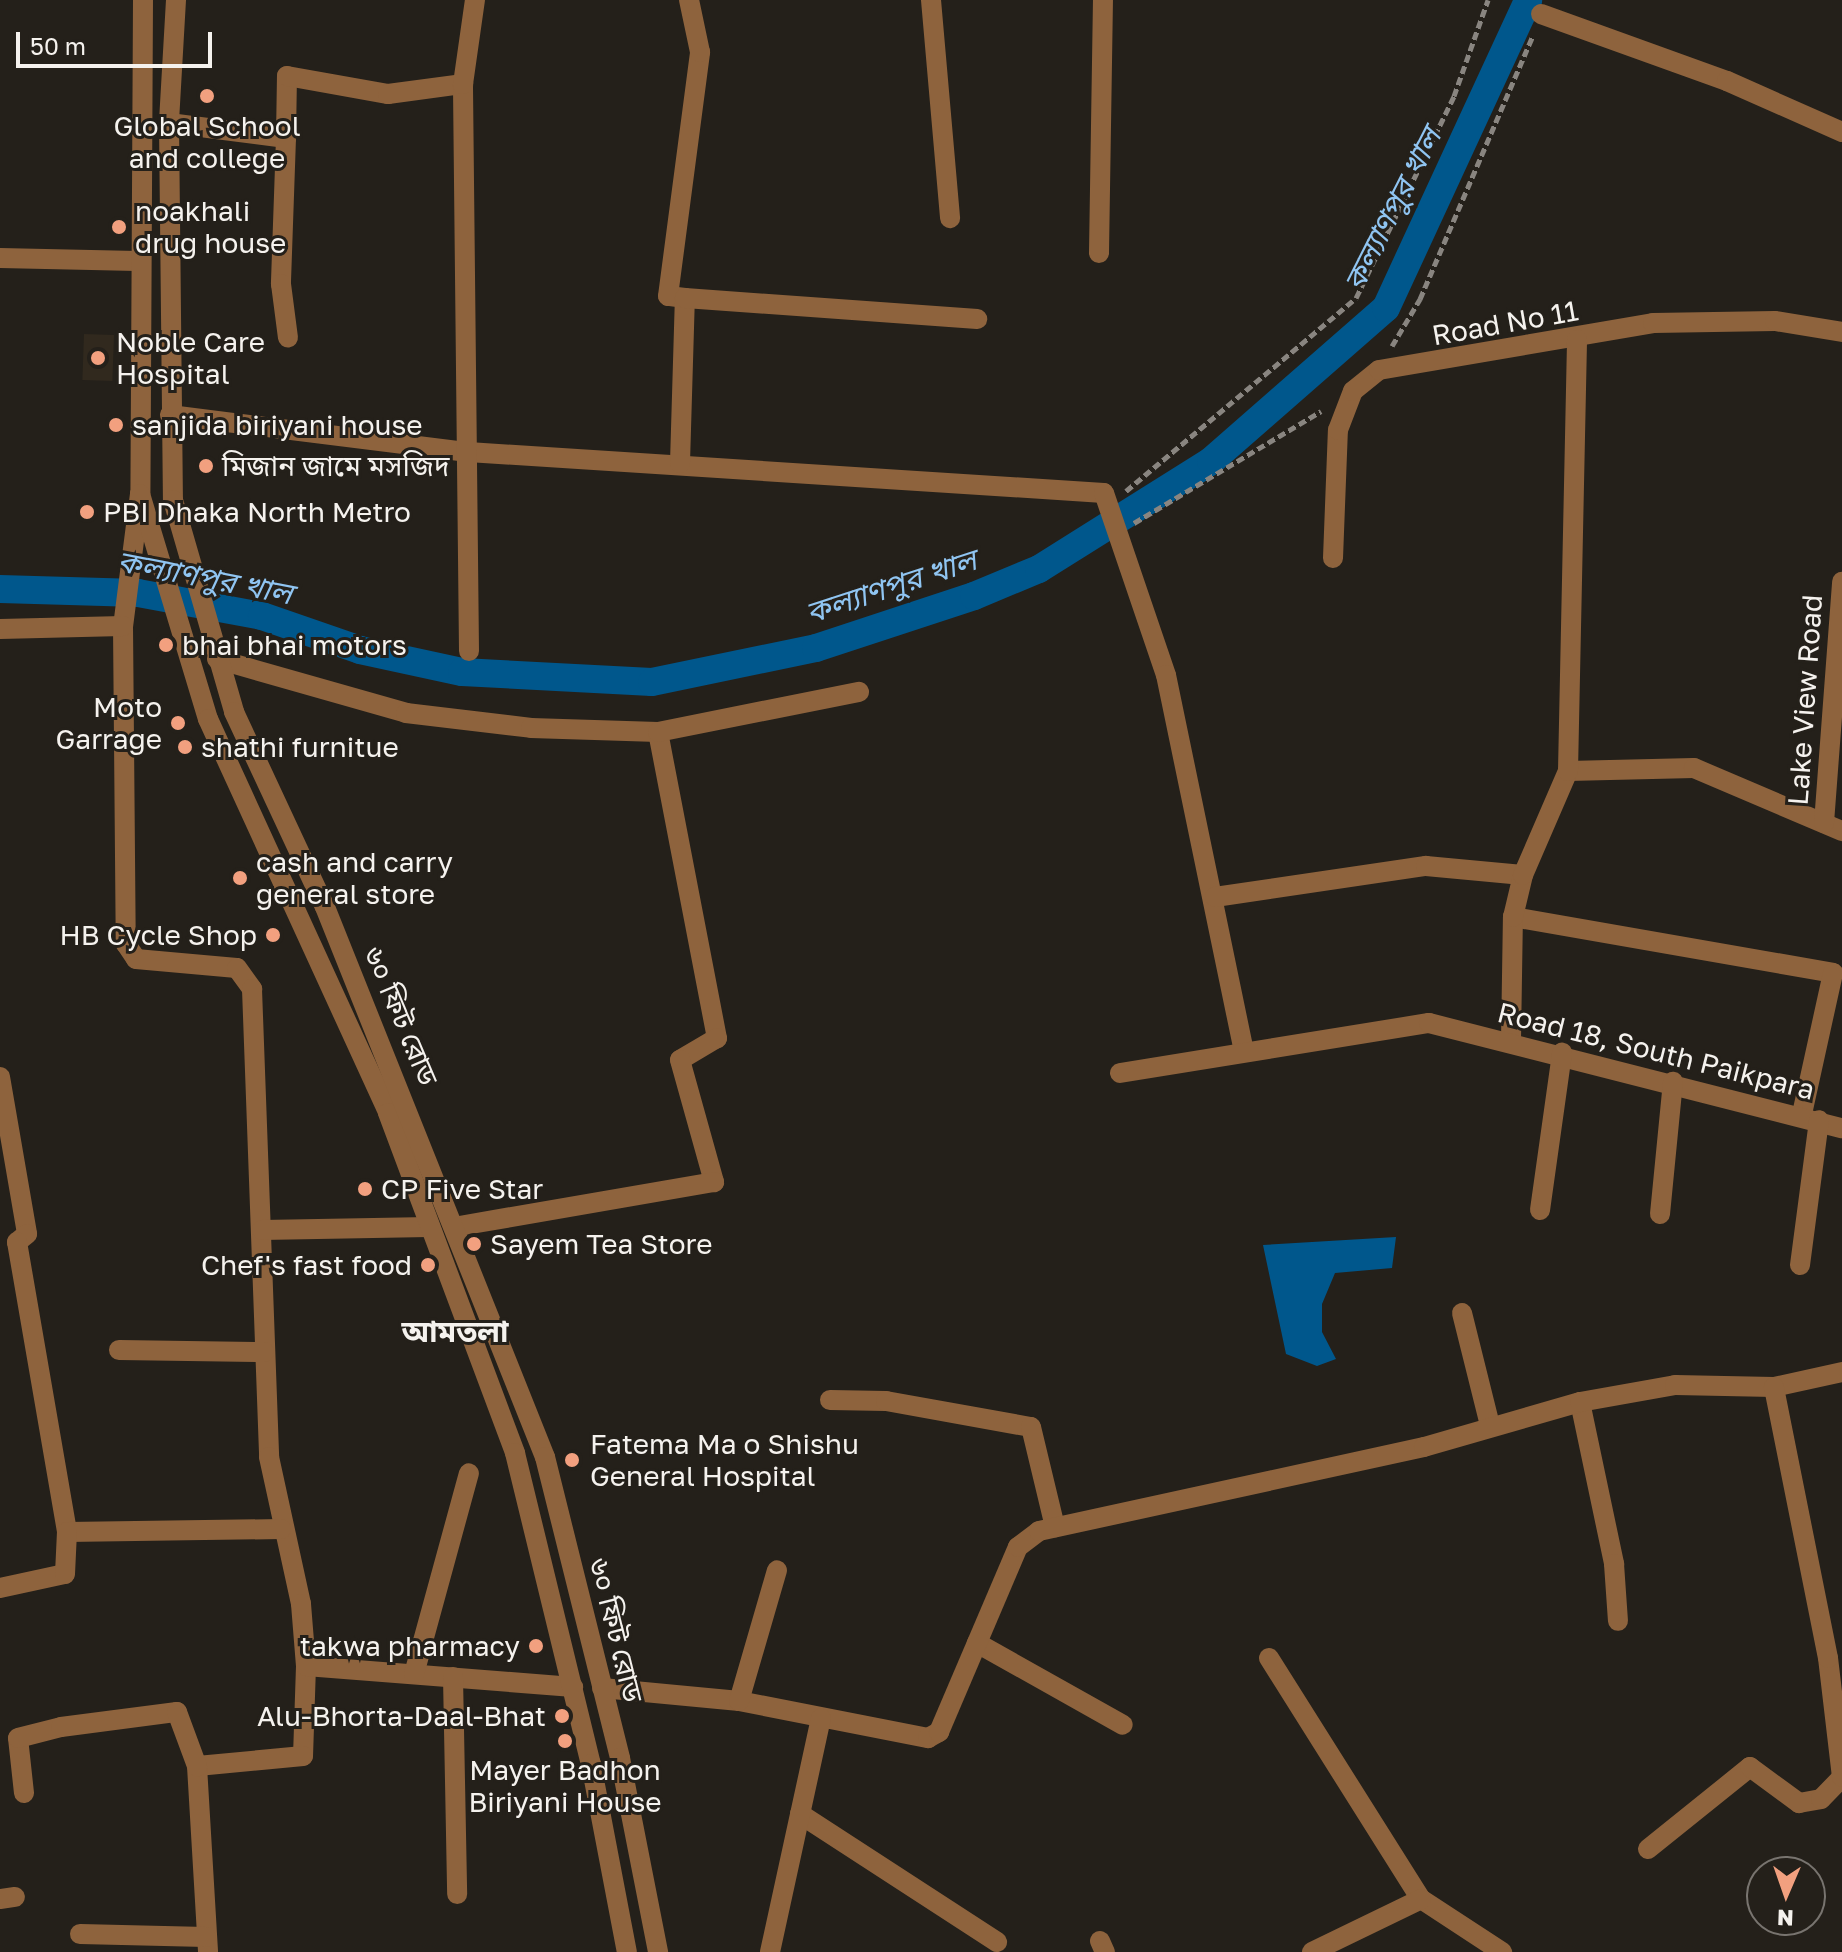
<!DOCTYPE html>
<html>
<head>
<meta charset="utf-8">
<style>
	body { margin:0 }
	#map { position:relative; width:1842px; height:1952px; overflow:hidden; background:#24201a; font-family:"Golos Text","Noto Sans Bengali",sans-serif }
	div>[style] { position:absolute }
	.built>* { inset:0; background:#31291e; transform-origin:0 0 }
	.water>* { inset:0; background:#00578c }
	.canal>* { height:28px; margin:-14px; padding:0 14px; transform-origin:14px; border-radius:14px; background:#00578c }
	.path>* { height:5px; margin-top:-2.5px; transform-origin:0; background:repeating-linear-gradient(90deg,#898580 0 8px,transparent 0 12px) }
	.minor>* { height:20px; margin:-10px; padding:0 10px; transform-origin:10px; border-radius:10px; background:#8e633d }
	.tertiary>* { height:20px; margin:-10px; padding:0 10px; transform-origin:10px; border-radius:10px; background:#8e633d }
	.dots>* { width:22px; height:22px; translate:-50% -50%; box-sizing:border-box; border:4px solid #24201a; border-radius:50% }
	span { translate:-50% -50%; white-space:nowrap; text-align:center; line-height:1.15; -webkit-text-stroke:6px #24201a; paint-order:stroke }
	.poi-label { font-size:28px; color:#f5f2ee }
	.left { translate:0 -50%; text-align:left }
	.right { translate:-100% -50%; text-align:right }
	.street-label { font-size:28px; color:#f5f2ee }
	.water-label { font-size:30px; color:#90c5f2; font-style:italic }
	.neighbourhood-label { font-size:30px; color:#f5f2ee; font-weight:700 }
	.north { position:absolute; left:1746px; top:1856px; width:80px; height:80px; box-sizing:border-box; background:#24201a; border:2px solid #78746f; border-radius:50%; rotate:182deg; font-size:22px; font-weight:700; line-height:32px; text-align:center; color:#f5f2ee }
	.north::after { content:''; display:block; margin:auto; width:28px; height:36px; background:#f2a07f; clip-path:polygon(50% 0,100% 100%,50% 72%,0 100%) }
	.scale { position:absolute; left:16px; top:32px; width:196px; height:36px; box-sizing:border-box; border:4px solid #f5f2ee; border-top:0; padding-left:10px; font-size:24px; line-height:28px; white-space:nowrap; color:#f5f2ee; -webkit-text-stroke:6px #24201a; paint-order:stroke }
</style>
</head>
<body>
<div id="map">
	<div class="built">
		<i style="left:84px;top:334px;width:30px;height:46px;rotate:2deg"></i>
	</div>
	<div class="water">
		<i style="clip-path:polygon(1396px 1237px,1392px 1268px,1335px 1273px,1322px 1304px,1322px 1332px,1336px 1359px,1317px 1366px,1286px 1354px,1263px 1245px)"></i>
	</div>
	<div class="canal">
		<i style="left:0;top:589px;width:138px;rotate:1.7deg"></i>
		<i style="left:138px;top:593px;width:126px;rotate:10.5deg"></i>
		<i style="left:262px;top:616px;width:104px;rotate:19.1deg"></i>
		<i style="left:360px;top:650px;width:104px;rotate:12.2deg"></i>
		<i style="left:462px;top:672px;width:190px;rotate:3deg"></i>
		<i style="left:652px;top:682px;width:167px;rotate:-11.7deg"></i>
		<i style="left:816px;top:648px;width:166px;rotate:-18.2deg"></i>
		<i style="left:974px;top:596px;width:70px;rotate:-22.6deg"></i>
		<i style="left:1039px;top:569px;width:203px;rotate:-32.1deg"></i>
		<i style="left:1211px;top:461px;width:232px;rotate:-41.2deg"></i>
		<i style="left:1386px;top:308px;width:339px;rotate:-65.2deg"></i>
	</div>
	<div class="path">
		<i style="left:1392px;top:346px;width:55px;rotate:-59.2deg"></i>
		<i style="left:1420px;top:299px;width:287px;rotate:-66.8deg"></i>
		<i style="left:1126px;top:491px;width:300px;rotate:-40deg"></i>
		<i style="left:1356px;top:298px;width:225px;rotate:-64.1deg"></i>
		<i style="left:1454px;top:96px;width:102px;rotate:-70.5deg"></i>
		<i style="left:1134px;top:523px;width:218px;rotate:-30.9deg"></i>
	</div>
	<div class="minor">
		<i style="left:931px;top:0;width:219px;rotate:85deg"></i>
		<i style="left:1541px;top:14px;width:198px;rotate:19.8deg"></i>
		<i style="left:1727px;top:81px;width:126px;rotate:23.9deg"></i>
		<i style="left:169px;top:123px;width:118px;rotate:7.3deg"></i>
		<i style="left:286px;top:138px;width:62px;rotate:-89.1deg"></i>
		<i style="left:287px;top:76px;width:103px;rotate:10.1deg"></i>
		<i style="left:388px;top:94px;width:76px;rotate:-7.6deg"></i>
		<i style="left:286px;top:138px;width:146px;rotate:92deg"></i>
		<i style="left:281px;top:284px;width:54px;rotate:82.6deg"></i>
		<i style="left:1099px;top:253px;width:253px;rotate:-89.1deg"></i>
		<i style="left:0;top:258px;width:137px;rotate:1.3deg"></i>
		<i style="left:685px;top:298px;width:17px;rotate:-173deg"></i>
		<i style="left:668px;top:296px;width:246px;rotate:-82.5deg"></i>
		<i style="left:700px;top:52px;width:53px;rotate:-101.9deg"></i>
		<i style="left:170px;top:415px;width:300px;rotate:7.1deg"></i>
		<i style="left:468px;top:452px;width:637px;rotate:3.69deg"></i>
		<i style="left:1104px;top:493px;width:192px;rotate:71.2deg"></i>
		<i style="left:1166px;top:675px;width:384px;rotate:78.3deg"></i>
		<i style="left:680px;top:463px;width:165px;rotate:-88.3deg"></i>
		<i style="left:685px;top:298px;width:293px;rotate:4.1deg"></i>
		<i style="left:140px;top:494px;width:133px;rotate:97.3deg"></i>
		<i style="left:123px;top:626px;width:318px;rotate:89.5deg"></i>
		<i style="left:126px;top:944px;width:18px;rotate:56deg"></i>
		<i style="left:136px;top:959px;width:101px;rotate:5.1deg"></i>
		<i style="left:237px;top:968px;width:26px;rotate:54deg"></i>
		<i style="left:252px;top:989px;width:468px;rotate:87.9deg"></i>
		<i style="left:269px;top:1457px;width:150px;rotate:77.7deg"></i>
		<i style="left:301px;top:1604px;width:62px;rotate:85.4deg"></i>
		<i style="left:306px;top:1666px;width:90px;rotate:91.9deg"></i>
		<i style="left:303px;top:1756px;width:106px;rotate:174.6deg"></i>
		<i style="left:197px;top:1766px;width:186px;rotate:86.6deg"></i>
		<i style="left:1333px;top:558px;width:128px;rotate:-87.8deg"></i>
		<i style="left:1338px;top:430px;width:42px;rotate:-69deg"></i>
		<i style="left:1353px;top:391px;width:33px;rotate:-39deg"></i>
		<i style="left:1379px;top:370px;width:278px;rotate:-9.7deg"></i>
		<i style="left:1653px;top:323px;width:122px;rotate:-0.9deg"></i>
		<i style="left:1775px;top:321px;width:68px;rotate:9.3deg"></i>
		<i style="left:0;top:629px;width:123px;rotate:-1.4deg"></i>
		<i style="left:469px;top:651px;width:567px;rotate:-90.61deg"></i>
		<i style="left:463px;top:84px;width:85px;rotate:-81.9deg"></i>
		<i style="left:217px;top:659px;width:197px;rotate:15.9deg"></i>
		<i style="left:406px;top:713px;width:126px;rotate:6.8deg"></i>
		<i style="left:531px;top:728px;width:127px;rotate:1.8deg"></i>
		<i style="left:658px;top:732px;width:312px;rotate:79.1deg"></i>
		<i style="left:717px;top:1038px;width:43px;rotate:149.3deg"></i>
		<i style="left:680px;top:1060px;width:127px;rotate:74.4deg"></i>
		<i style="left:714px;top:1182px;width:260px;rotate:170.2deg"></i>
		<i style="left:658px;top:732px;width:205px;rotate:-11.3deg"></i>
		<i style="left:1568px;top:771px;width:126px;rotate:-1.4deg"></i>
		<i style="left:1694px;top:768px;width:161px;rotate:23.1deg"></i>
		<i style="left:1824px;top:823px;width:242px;rotate:-85.7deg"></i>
		<i style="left:1215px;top:897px;width:213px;rotate:-8.4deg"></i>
		<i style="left:1426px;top:866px;width:97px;rotate:5.3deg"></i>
		<i style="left:1513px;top:917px;width:325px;rotate:9.9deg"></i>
		<i style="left:1833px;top:973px;width:144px;rotate:102.4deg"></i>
		<i style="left:1511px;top:1040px;width:123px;rotate:-89.1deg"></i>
		<i style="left:1513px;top:917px;width:43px;rotate:-76.6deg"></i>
		<i style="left:1523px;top:875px;width:113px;rotate:-66.6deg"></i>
		<i style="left:1568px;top:771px;width:431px;rotate:-88.8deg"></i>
		<i style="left:1120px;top:1073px;width:313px;rotate:-9.2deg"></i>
		<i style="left:1429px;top:1023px;width:426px;rotate:14.3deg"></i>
		<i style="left:0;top:1077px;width:159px;rotate:80.2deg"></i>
		<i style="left:27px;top:1234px;width:13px;rotate:141deg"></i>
		<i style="left:17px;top:1242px;width:294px;rotate:80.2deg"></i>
		<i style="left:67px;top:1532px;width:214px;rotate:-0.8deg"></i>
		<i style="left:1540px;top:1210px;width:159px;rotate:-82deg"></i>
		<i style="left:1660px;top:1214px;width:133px;rotate:-84.4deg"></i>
		<i style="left:262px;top:1230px;width:167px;rotate:-1deg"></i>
		<i style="left:1800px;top:1265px;width:146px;rotate:-82.5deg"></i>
		<i style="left:1462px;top:1313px;width:115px;rotate:76deg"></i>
		<i style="left:119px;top:1350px;width:145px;rotate:0.8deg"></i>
		<i style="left:830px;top:1400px;width:56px;rotate:1deg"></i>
		<i style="left:886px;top:1401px;width:147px;rotate:10.2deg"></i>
		<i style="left:1031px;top:1427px;width:103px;rotate:76.5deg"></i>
		<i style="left:1580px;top:1402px;width:166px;rotate:78.1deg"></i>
		<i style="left:1614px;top:1564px;width:57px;rotate:86deg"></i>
		<i style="left:0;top:1588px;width:66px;rotate:-12.2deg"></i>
		<i style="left:65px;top:1574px;width:42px;rotate:-87.3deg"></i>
		<i style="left:977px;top:1643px;width:167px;rotate:29.3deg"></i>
		<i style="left:1269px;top:1658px;width:285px;rotate:57.8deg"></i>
		<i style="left:1421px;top:1899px;width:97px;rotate:33.2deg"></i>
		<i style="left:306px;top:1666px;width:268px;rotate:4.5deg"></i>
		<i style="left:414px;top:1674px;width:208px;rotate:-74.7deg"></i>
		<i style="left:453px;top:1677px;width:217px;rotate:88.9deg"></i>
		<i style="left:602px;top:1688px;width:138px;rotate:5.4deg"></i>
		<i style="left:739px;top:1701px;width:193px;rotate:11.1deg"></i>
		<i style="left:928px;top:1738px;width:13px;rotate:-29deg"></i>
		<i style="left:939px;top:1732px;width:201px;rotate:-66.9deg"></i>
		<i style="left:1018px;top:1547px;width:26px;rotate:-37deg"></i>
		<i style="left:1039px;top:1531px;width:394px;rotate:-12.3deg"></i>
		<i style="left:1424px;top:1447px;width:162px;rotate:-16.1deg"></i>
		<i style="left:1580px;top:1402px;width:97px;rotate:-10.1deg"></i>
		<i style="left:1675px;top:1385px;width:99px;rotate:1.2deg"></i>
		<i style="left:1774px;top:1387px;width:70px;rotate:-12.4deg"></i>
		<i style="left:739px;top:1701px;width:136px;rotate:-73.8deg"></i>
		<i style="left:24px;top:1793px;width:55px;rotate:-96.2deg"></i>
		<i style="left:18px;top:1738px;width:44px;rotate:-14.3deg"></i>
		<i style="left:61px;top:1727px;width:117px;rotate:-7.4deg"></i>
		<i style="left:177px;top:1712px;width:58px;rotate:69.7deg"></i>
		<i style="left:800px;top:1814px;width:235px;rotate:33deg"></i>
		<i style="left:1648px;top:1849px;width:131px;rotate:-38.8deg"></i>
		<i style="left:1750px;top:1767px;width:61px;rotate:36.3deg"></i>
		<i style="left:1799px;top:1803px;width:22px;rotate:-10deg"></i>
		<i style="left:1821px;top:1799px;width:30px;rotate:-46deg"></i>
		<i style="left:1842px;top:1777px;width:120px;rotate:-96.7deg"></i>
		<i style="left:1828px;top:1658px;width:276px;rotate:-101.3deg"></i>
		<i style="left:0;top:1899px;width:15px;rotate:-8deg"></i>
		<i style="left:80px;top:1934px;width:126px;rotate:1.4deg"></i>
		<i style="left:1100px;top:1941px;width:12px;rotate:66deg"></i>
		<i style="left:770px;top:1952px;width:239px;rotate:-77.7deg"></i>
		<i style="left:1312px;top:1952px;width:121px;rotate:-25.9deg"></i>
	</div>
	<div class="tertiary">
		<i style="left:143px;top:0;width:494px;rotate:90.3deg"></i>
		<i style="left:140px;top:494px;width:235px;rotate:73.2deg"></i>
		<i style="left:208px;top:719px;width:433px;rotate:65.4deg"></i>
		<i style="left:388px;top:1113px;width:363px;rotate:69.5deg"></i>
		<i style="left:515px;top:1453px;width:320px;rotate:76.3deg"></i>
		<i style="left:591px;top:1764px;width:191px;rotate:79.2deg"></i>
		<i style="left:176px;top:0;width:123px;rotate:93.3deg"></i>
		<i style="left:169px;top:123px;width:377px;rotate:89.4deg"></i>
		<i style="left:173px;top:500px;width:221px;rotate:73.9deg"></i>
		<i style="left:234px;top:712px;width:215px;rotate:65deg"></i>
		<i style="left:325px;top:907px;width:592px;rotate:68.2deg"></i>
		<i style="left:545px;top:1457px;width:310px;rotate:76deg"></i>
		<i style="left:620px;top:1758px;width:198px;rotate:78.9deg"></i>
	</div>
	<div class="dots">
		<i style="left:207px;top:96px;background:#f2a07f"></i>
		<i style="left:119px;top:227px;background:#f2a07f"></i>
		<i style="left:98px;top:358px;background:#f2a07f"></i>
		<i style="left:116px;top:425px;background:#f2a07f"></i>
		<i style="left:206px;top:466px;background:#f2a07f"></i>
		<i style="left:87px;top:512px;background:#f2a07f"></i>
		<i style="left:166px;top:645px;background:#f2a07f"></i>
		<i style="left:178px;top:723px;background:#f2a07f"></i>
		<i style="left:185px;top:747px;background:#f2a07f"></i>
		<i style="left:240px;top:878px;background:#f2a07f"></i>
		<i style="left:273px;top:935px;background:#f2a07f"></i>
		<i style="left:365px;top:1189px;background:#f2a07f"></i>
		<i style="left:474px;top:1244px;background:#f2a07f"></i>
		<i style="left:428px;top:1265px;background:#f2a07f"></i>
		<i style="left:572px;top:1460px;background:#f2a07f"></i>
		<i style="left:536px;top:1646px;background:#f2a07f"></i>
		<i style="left:562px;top:1716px;background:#f2a07f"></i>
		<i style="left:565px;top:1741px;background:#f2a07f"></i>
	</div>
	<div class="poi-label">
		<span style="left:207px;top:142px">Global School<br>and college</span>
		<span class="left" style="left:135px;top:227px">noakhali<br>drug house</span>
		<span class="left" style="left:116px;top:358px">Noble Care<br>Hospital</span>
		<span class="left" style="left:132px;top:425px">sanjida biriyani house</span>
		<span class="left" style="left:222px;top:466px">মিজান জামে মসজিদ</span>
		<span class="left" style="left:103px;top:512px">PBI Dhaka North Metro</span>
		<span class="left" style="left:182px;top:645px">bhai bhai motors</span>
		<span class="right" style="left:162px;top:723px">Moto<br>Garrage</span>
		<span class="left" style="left:201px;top:747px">shathi furnitue</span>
		<span class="left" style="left:256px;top:878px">cash and carry<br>general store</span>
		<span class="right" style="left:257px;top:935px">HB Cycle Shop</span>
		<span class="left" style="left:381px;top:1189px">CP Five Star</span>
		<span class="left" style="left:490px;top:1244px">Sayem Tea Store</span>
		<span class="right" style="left:412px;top:1265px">Chef's fast food</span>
		<span class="left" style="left:590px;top:1460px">Fatema Ma o Shishu<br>General Hospital</span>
		<span class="right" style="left:520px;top:1646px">takwa pharmacy</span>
		<span class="right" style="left:546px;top:1716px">Alu-Bhorta-Daal-Bhat</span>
		<span style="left:565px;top:1786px">Mayer Badhon<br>Biriyani House</span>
	</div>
	<div class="street-label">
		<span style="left:1505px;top:323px;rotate:-10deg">Road No 11</span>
		<span style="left:1805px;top:700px;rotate:-86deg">Lake View Road</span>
		<span style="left:401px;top:1016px;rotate:67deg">৬০ ফিট রোড</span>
		<span style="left:1656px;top:1051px;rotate:14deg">Road 18, South Paikpara</span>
		<span style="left:616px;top:1630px;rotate:76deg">৬০ ফিট রোড</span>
	</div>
	<div class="water-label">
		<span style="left:1392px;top:209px;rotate:-63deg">কল্যাণপুর খাল</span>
		<span style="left:205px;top:577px;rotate:11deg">কল্যাণপুর খাল</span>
		<span style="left:891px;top:586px;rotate:-18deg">কল্যাণপুর খাল</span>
	</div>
	<div class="neighbourhood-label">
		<span style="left:455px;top:1331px">আমতলা</span>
	</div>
	<div class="north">N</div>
	<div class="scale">50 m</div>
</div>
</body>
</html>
